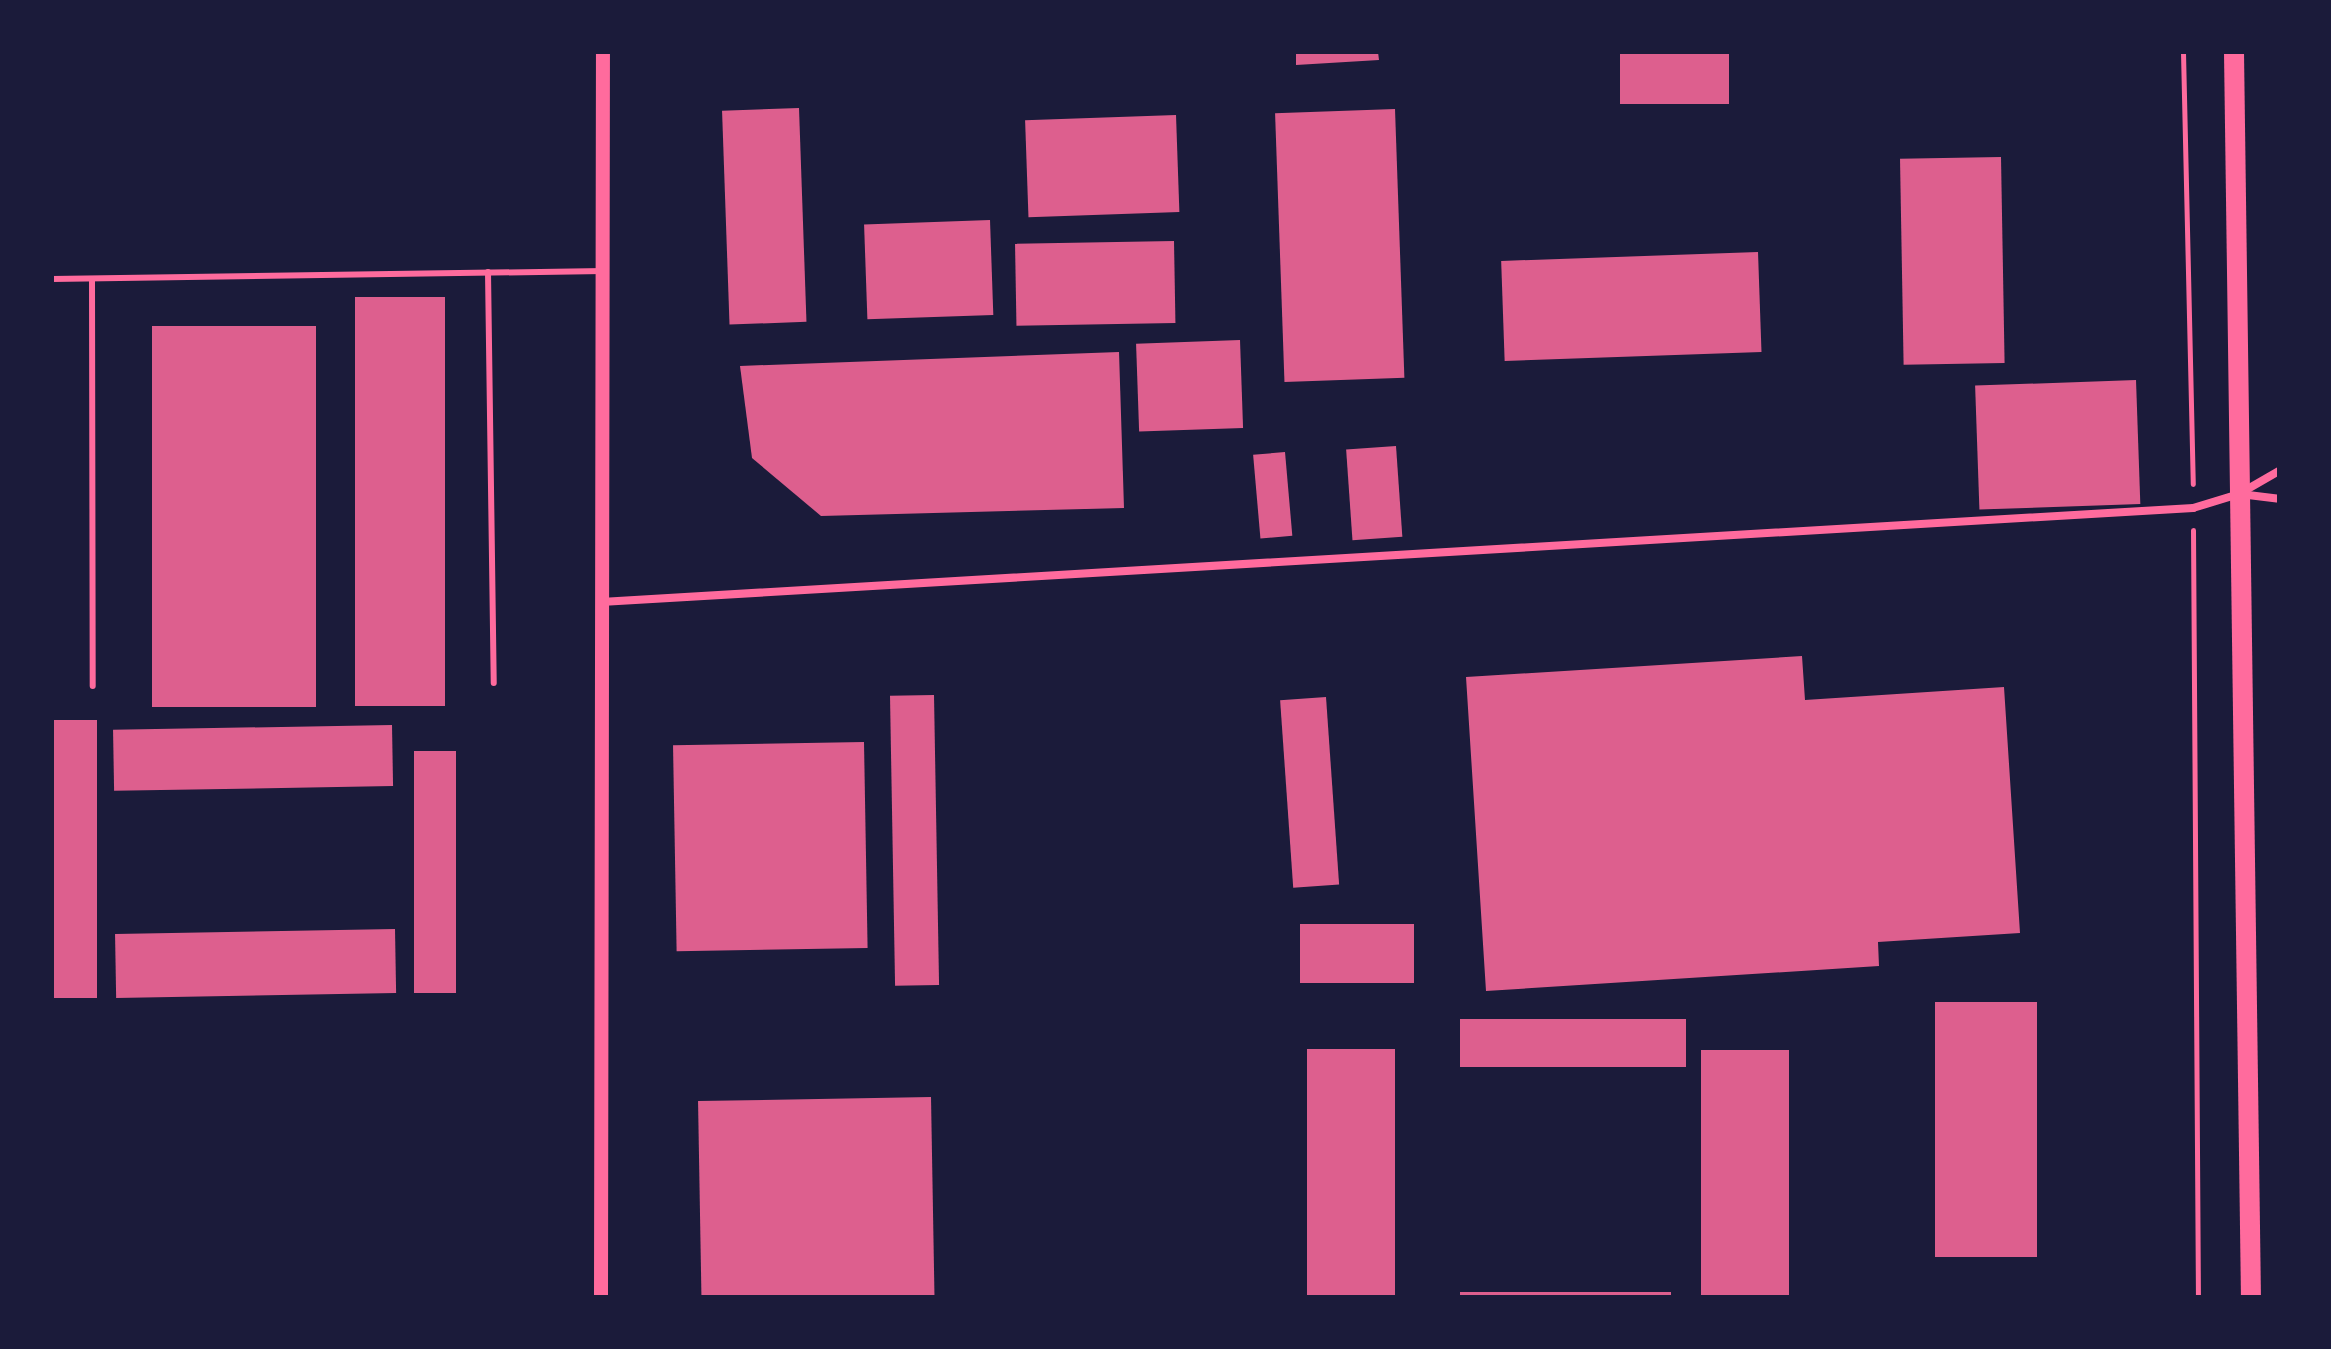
<!DOCTYPE html>
<html>
<head>
<meta charset="utf-8">
<style>
	body { margin:0 }
	#map { position:relative; width:2331px; height:1349px; overflow:hidden; background:#1b1b3a; font-family:Jost,sans-serif }
	div>[style] { position:absolute }
	.building>* { inset:0; background:#dd5f8e; transform-origin:0 0 }
	.path>* { height:5px; margin:-2.5px; padding:0 2.5px; transform-origin:2.5px; border-radius:2.5px; background:#ff6b9d }
	.service>* { height:6px; margin:-3px; padding:0 3px; transform-origin:3px; border-radius:3px; background:#ff6b9d }
	.minor>* { height:8px; margin:-4px; padding:0 4px; transform-origin:4px; border-radius:4px; background:#ff6b9d }
	.tertiary>* { height:14px; margin:-7px; padding:0 7px; transform-origin:7px; border-radius:7px; background:#ff6b9d }
	.primary>* { height:20px; margin:-10px; padding:0 10px; transform-origin:10px; border-radius:10px; background:#ff6b9d }
	span { translate:-50% -50%; white-space:nowrap; text-align:center; line-height:1.15; -webkit-text-stroke:6px #1b1b3a; paint-order:stroke }
	.frame { position:absolute; inset:0; border:54px solid #1b1b3a; pointer-events:none }
</style>
</head>
<body>
<div id="map">
	<div class="building">
		<i style="clip-path:polygon(1296px 52px,1378px 52px,1379px 60px,1296px 65px)"></i>
		<i style="left:1620px;top:52px;width:109px;height:52px"></i>
		<i style="left:799px;top:108px;width:214px;height:77px;rotate:88deg"></i>
		<i style="left:1395px;top:109px;width:269px;height:120px;rotate:88deg"></i>
		<i style="left:1176px;top:115px;width:97px;height:151px;rotate:88deg"></i>
		<i style="left:2001px;top:157px;width:206px;height:101px;rotate:89deg"></i>
		<i style="left:990px;top:220px;width:95px;height:126px;rotate:88deg"></i>
		<i style="left:1174px;top:241px;width:82px;height:159px;rotate:89deg"></i>
		<i style="left:1758px;top:252px;width:100px;height:257px;rotate:88deg"></i>
		<i style="left:445px;top:297px;width:409px;height:90px;rotate:90deg"></i>
		<i style="left:316px;top:326px;width:381px;height:164px;rotate:90deg"></i>
		<i style="left:1240px;top:340px;width:88px;height:104px;rotate:88deg"></i>
		<i style="clip-path:polygon(1119px 352px,1124px 508px,821px 516px,752px 458px,740px 366px)"></i>
		<i style="left:2136px;top:380px;width:124px;height:161px;rotate:88deg"></i>
		<i style="left:1396px;top:446px;width:91px;height:50px;rotate:86deg"></i>
		<i style="left:1285px;top:452px;width:84px;height:32px;rotate:85deg"></i>
		<i style="clip-path:polygon(1802px 656px,1805px 700px,2004px 687px,2020px 933px,1878px 942px,1879px 966px,1486px 991px,1466px 677px)"></i>
		<i style="left:934px;top:695px;width:290px;height:44px;rotate:89deg"></i>
		<i style="left:1326px;top:697px;width:188px;height:46px;rotate:86deg"></i>
		<i style="left:52px;top:720px;width:45px;height:278px"></i>
		<i style="left:392px;top:725px;width:61px;height:279px;rotate:89deg"></i>
		<i style="left:864px;top:742px;width:206px;height:191px;rotate:89deg"></i>
		<i style="left:456px;top:751px;width:242px;height:42px;rotate:90deg"></i>
		<i style="left:1414px;top:924px;width:59px;height:114px;rotate:90deg"></i>
		<i style="left:395px;top:929px;width:64px;height:280px;rotate:89deg"></i>
		<i style="left:1935px;top:1002px;width:102px;height:255px"></i>
		<i style="left:1460px;top:1019px;width:226px;height:48px"></i>
		<i style="left:1307px;top:1049px;width:88px;height:248px"></i>
		<i style="left:1701px;top:1050px;width:88px;height:247px"></i>
		<i style="left:931px;top:1097px;width:200px;height:233px;rotate:89deg"></i>
		<i style="left:1460px;top:1292px;width:211px;height:5px"></i>
	</div>
	<div class="path">
		<i style="left:2183px;top:52px;width:432px;rotate:88.7deg"></i>
		<i style="left:2193px;top:530px;width:767px;rotate:89.63deg"></i>
	</div>
	<div class="service">
		<i style="left:488px;top:272px;width:411px;rotate:89.2deg"></i>
		<i style="left:52px;top:279px;width:552px;rotate:-0.83deg"></i>
		<i style="left:92px;top:279px;width:407px;rotate:89.9deg"></i>
	</div>
	<div class="minor">
		<i style="left:2240px;top:494px;width:39px;rotate:7deg"></i>
		<i style="left:601px;top:602px;width:1595px;rotate:-3.38deg"></i>
		<i style="left:2193px;top:508px;width:48px;rotate:-16.9deg"></i>
		<i style="left:2239px;top:494px;width:46px;rotate:-29.9deg"></i>
	</div>
	<div class="tertiary">
		<i style="left:601px;top:1297px;width:1245px;rotate:-89.91deg"></i>
	</div>
	<div class="primary">
		<i style="left:2234px;top:52px;width:1245px;rotate:89.22deg"></i>
	</div>
	<div class="frame"></div>
</div>
</body>
</html>
